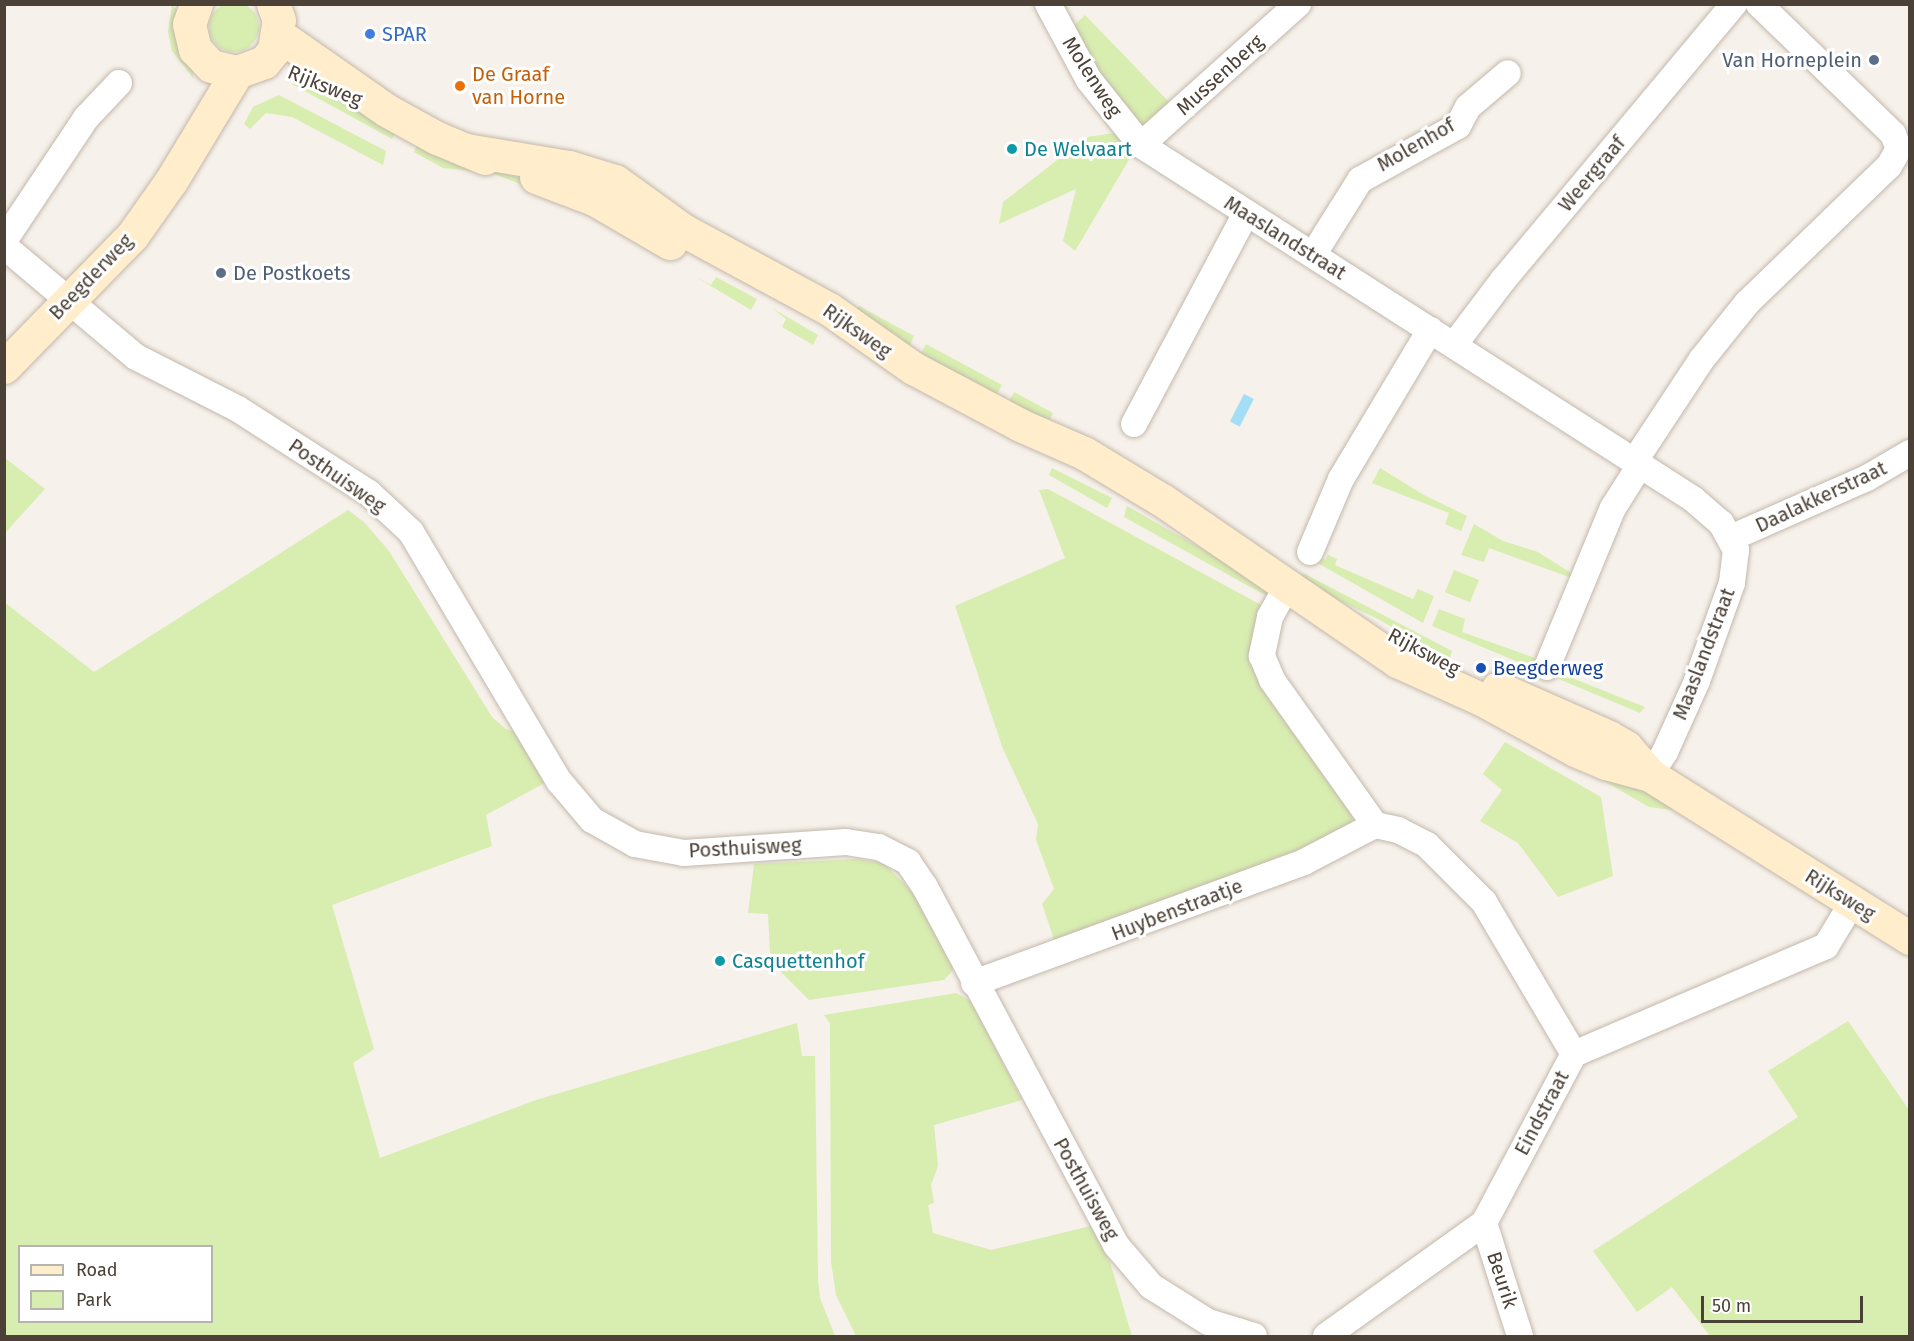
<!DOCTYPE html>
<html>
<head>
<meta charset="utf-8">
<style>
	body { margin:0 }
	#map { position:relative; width:1914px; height:1341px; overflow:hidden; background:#f6f1ea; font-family:"Fira Sans",sans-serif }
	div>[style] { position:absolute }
	.green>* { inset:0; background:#d8edb0; transform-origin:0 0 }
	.round { border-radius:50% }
	.water>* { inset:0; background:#a3ddf6; transform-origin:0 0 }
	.roads { filter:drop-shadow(0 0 2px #c3b8ac) drop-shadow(0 0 2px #c3b8ac) }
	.minor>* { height:26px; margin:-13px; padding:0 13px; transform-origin:13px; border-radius:13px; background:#fff }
	.secondary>* { height:33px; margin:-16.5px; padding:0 16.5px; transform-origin:16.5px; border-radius:16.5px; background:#ffedcb }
	.dots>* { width:16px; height:16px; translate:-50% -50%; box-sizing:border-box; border:3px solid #fff; border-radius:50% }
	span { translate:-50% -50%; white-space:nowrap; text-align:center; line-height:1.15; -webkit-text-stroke:6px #fff; paint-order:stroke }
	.shop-label { font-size:20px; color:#366cbe }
	.left { translate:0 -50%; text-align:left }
	.service-label { font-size:20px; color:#4e5e75 }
	.right { translate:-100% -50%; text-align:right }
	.food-label { font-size:20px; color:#c56008 }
	.street-label { font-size:20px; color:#4b4137 }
	.culture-label { font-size:20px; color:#0d838f }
	.transit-label { font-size:20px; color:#164399 }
	.frame { position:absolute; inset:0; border:6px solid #4b4137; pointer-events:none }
	.legend { position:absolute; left:18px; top:1245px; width:195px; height:78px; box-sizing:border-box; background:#fff; border:2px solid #b7b3af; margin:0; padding:8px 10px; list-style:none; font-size:18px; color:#4b4137 }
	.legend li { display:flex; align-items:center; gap:12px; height:30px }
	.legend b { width:30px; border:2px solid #b7b3af }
	.scale { position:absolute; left:1701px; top:1296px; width:162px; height:27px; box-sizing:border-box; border:3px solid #4b4137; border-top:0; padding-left:8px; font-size:18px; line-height:21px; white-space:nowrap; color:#4b4137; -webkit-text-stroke:4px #fff; paint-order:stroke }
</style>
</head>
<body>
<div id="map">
	<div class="green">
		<i class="round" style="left:209px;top:2px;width:50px;height:50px"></i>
		<i style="clip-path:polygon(172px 5px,178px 12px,194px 79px,172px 51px,168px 32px)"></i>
		<i style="clip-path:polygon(1085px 15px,1171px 104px,1146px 127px,1133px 124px,1069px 30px)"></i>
		<i style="clip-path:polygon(296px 79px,398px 127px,392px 139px,292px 84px)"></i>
		<i style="clip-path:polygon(279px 95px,386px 151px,383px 165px,292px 117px,266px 113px,250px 129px,244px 124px,253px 107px)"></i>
		<i style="clip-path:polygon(1114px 133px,1133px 153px,1075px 251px,1063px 241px,1076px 189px,999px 224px,1003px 202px,1087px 137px)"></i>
		<i style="clip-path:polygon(420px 141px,525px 180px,526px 186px,491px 173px,443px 168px,414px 152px)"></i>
		<i style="clip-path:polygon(696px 277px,711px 285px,716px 277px,757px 299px,751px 310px)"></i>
		<i style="clip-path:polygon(859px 306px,914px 336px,909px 347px,856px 309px)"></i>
		<i style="clip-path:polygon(772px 308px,818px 335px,813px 345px,782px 327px,786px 319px)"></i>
		<i style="clip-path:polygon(926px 344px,1002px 385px,991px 404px,921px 354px)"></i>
		<i style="clip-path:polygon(1014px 392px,1053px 413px,1046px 427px,1004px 410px)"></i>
		<i style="clip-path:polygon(5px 458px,45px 489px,5px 533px)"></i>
		<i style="clip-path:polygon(1052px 468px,1112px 498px,1107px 508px,1049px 475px)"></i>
		<i style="clip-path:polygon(1380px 468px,1424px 495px,1467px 516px,1461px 531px,1445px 524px,1449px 513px,1372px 483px)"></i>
		<i style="clip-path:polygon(1048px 489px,1261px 605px,1264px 615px,1259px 640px,1354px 812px,1351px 823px,1300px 853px,1056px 945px,1042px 904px,1054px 889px,1036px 840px,1038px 824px,1003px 749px,955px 606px,1065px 558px,1039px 490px)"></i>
		<i style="clip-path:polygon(1127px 506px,1281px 594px,1274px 600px,1124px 517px)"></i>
		<i style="clip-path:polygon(evenodd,348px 510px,364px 522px,389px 551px,492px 717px,506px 729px,522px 734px,550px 780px,486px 815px,492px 846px,332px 905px,374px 1049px,353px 1063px,380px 1158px,536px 1100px,797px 1023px,802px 1056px,815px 1056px,818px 1279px,820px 1298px,835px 1336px,5px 1336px,4px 602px,94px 672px,348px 510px,20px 1246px,212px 1246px,212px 1322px,20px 1322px,20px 1246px)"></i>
		<i style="clip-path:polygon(1474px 524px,1503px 541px,1538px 552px,1571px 573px,1569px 577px,1489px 548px,1484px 562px,1461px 555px)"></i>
		<i style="clip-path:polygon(1312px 553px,1325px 560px,1328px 555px,1337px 559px,1335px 565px,1413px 599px,1418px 589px,1434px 596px,1423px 623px,1309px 558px)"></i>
		<i style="left:1454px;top:570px;width:27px;height:24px;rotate:22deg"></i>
		<i style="clip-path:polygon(1303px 573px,1452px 651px,1449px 660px,1376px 618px,1297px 581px)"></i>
		<i style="clip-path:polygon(1439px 609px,1465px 619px,1462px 632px,1535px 658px,1534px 663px,1645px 707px,1640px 713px,1432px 626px)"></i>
		<i style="clip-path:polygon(1505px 742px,1601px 797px,1613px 876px,1558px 897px,1518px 843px,1480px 821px,1502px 790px,1483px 774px)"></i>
		<i style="clip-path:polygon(1559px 755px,1653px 791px,1680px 811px,1649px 807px)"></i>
		<i style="clip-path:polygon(855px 859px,883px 863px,912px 891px,954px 969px,944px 980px,809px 1000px,779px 970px,770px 952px,768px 914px,748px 913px,754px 864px)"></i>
		<i style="clip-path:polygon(956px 993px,971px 1001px,1022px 1100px,934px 1125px,938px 1166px,931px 1185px,934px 1203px,928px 1205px,933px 1233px,991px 1250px,1091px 1226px,1110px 1262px,1132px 1336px,856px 1336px,836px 1295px,831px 1262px,830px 1023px,824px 1015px)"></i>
		<i style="clip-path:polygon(1848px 1021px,1909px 1110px,1909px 1336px,1710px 1336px,1672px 1287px,1637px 1312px,1593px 1251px,1798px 1117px,1768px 1071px)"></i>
	</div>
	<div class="water">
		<i style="left:1244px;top:394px;width:11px;height:31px;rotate:27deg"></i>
	</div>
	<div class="roads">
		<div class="minor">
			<i style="left:1048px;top:4px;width:86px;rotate:61.7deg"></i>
			<i style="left:1089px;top:80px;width:83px;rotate:51.3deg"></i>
			<i style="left:1141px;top:145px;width:656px;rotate:32.67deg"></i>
			<i style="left:1693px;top:499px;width:37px;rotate:41deg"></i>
			<i style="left:1721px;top:523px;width:31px;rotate:61deg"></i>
			<i style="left:1736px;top:550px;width:33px;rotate:97deg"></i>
			<i style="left:1732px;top:583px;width:104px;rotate:109.7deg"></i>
			<i style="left:1697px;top:681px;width:78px;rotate:114.3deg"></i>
			<i style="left:1665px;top:752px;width:27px;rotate:123deg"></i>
			<i style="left:1141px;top:145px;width:211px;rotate:-41.9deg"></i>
			<i style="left:4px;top:241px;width:148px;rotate:-56.3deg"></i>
			<i style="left:86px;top:118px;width:48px;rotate:-46.7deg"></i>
			<i style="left:4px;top:246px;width:172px;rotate:40.1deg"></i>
			<i style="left:136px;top:357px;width:114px;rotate:27deg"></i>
			<i style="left:238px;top:409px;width:156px;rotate:32.7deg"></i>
			<i style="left:369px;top:493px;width:57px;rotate:42.9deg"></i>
			<i style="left:411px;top:532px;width:290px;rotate:59.3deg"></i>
			<i style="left:559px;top:781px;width:51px;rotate:49.8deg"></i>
			<i style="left:592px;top:820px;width:49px;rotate:29.2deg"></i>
			<i style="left:635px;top:844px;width:50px;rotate:10.4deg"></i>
			<i style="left:684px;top:853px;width:162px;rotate:-3.9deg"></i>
			<i style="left:846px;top:842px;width:33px;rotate:9deg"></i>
			<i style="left:879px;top:847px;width:33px;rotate:27deg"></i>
			<i style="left:908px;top:862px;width:30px;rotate:56deg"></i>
			<i style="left:925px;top:887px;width:406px;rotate:61.9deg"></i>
			<i style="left:1116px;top:1245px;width:54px;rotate:49.5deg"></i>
			<i style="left:1151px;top:1286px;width:67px;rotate:32.3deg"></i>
			<i style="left:1208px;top:1322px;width:48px;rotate:16.9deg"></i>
			<i style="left:1313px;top:255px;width:89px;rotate:-57.9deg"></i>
			<i style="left:1360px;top:180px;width:112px;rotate:-28.9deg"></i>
			<i style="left:1458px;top:126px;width:21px;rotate:-62deg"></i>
			<i style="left:1468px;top:107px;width:52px;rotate:-40.4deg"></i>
			<i style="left:1454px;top:345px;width:83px;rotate:-52.9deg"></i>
			<i style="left:1504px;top:279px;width:359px;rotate:-50.1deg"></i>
			<i style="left:1134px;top:424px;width:239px;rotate:-62deg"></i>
			<i style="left:1634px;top:462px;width:123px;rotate:-56.6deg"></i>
			<i style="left:1702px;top:359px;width:72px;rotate:-51.2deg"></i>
			<i style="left:1747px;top:303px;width:197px;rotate:-44deg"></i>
			<i style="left:1889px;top:166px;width:20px;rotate:-60deg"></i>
			<i style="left:1899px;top:149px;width:16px;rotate:-112deg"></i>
			<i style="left:1893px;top:134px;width:187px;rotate:-135.9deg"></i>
			<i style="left:1731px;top:538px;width:149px;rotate:-23.8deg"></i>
			<i style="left:1867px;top:478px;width:50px;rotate:-30.2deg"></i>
			<i style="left:1310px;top:552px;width:79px;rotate:-67deg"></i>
			<i style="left:1341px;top:479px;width:174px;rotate:-59.1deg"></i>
			<i style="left:1286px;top:588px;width:33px;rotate:119deg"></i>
			<i style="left:1270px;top:617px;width:40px;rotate:102deg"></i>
			<i style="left:1262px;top:656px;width:26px;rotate:67deg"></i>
			<i style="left:1272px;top:680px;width:178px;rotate:54.6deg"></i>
			<i style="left:1547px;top:667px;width:172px;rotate:-67.5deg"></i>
			<i style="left:1613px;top:508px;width:51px;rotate:-57.9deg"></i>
			<i style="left:974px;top:983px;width:351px;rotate:-20.1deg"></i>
			<i style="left:1304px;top:862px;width:80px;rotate:-27.5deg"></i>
			<i style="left:1375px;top:825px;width:24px;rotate:12deg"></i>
			<i style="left:1398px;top:830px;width:33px;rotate:27deg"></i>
			<i style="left:1427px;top:845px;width:81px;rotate:45deg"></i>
			<i style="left:1484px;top:902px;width:177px;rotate:59.4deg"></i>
			<i style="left:1484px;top:1223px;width:119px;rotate:72.3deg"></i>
			<i style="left:1326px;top:1336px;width:194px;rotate:-35.6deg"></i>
			<i style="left:1484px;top:1223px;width:191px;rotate:-62deg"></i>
			<i style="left:1574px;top:1054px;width:274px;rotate:-23.2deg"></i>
			<i style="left:1826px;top:946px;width:50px;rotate:-58.8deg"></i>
		</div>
		<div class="secondary">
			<i style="left:196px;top:4px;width:21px;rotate:109deg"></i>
			<i style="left:189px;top:24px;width:26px;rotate:77deg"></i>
			<i style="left:195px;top:49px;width:23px;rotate:47deg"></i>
			<i style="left:211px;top:66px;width:27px;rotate:13deg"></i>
			<i style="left:237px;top:72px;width:29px;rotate:-20deg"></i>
			<i style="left:264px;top:62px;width:16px;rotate:-50deg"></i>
			<i style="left:274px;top:50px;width:30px;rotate:-81deg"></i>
			<i style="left:279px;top:20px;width:17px;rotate:-111deg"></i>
			<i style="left:279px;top:35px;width:131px;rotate:35deg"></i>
			<i style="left:386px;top:110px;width:58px;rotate:28.8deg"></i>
			<i style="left:437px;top:138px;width:52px;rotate:22.6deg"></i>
			<i style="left:466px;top:150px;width:104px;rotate:9.4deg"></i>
			<i style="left:569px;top:167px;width:48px;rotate:16.9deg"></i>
			<i style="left:615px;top:181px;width:84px;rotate:35.8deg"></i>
			<i style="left:683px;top:230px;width:166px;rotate:28.4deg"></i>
			<i style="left:829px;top:309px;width:103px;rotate:35.1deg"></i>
			<i style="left:913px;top:368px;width:121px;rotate:28deg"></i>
			<i style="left:1020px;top:425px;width:70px;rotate:23.6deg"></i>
			<i style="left:1084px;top:453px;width:91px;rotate:31.1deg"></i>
			<i style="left:1162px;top:500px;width:285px;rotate:34.4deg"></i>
			<i style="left:1397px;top:661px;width:94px;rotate:24.4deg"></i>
			<i style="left:1483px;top:700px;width:105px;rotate:28.5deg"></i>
			<i style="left:1575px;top:750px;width:34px;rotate:23deg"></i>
			<i style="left:1606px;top:763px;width:46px;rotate:15.3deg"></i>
			<i style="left:536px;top:177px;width:62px;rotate:20.8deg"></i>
			<i style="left:594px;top:199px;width:88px;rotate:30.1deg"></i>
			<i style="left:4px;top:367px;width:183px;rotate:-45.7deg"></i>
			<i style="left:132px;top:236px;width:67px;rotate:-54.7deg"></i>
			<i style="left:171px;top:181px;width:127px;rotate:-58.8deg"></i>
			<i style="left:1498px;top:688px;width:121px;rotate:23.8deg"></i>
			<i style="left:1609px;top:737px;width:20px;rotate:30deg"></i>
			<i style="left:1626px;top:747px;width:37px;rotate:49deg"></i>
			<i style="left:1650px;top:775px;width:307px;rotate:32.1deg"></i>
		</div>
	</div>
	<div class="dots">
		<i style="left:370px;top:34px;background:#3f7fe0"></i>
		<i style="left:1874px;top:60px;background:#5c6f8a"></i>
		<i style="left:460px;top:86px;background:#e8710a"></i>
		<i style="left:1012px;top:149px;background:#0f9aa8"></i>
		<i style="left:221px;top:273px;background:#5c6f8a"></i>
		<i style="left:1481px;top:668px;background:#1a4fb4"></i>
		<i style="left:720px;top:961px;background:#0f9aa8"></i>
	</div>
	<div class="shop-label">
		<span class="left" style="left:382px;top:34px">SPAR</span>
	</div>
	<div class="service-label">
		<span class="right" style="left:1862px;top:60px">Van Horneplein</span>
		<span class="left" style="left:233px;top:273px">De Postkoets</span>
	</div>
	<div class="food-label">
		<span class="left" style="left:472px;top:86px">De Graaf<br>van Horne</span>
	</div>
	<div class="street-label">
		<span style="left:1220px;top:75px;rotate:-42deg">Mussenberg</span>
		<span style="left:1092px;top:77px;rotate:57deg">Molenweg</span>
		<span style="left:325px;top:86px;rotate:22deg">Rijksweg</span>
		<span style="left:1416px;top:145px;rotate:-30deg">Molenhof</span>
		<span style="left:1592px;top:174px;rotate:-50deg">Weergraaf</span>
		<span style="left:1285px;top:238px;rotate:32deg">Maaslandstraat</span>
		<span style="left:91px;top:277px;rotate:-46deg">Beegderweg</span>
		<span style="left:857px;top:331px;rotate:35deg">Rijksweg</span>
		<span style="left:337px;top:476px;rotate:35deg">Posthuisweg</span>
		<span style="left:1821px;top:497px;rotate:-25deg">Daalakkerstraat</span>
		<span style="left:1424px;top:652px;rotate:28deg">Rijksweg</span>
		<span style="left:1704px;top:654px;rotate:-69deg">Maaslandstraat</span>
		<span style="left:745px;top:848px;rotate:-3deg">Posthuisweg</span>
		<span style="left:1840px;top:895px;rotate:32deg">Rijksweg</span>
		<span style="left:1177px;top:910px;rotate:-21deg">Huybenstraatje</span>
		<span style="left:1542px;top:1113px;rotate:-62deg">Eindstraat</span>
		<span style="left:1086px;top:1189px;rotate:61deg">Posthuisweg</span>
		<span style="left:1502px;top:1280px;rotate:72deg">Beurik</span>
	</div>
	<div class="culture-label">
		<span class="left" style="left:1024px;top:149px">De Welvaart</span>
		<span class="left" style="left:732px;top:961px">Casquettenhof</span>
	</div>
	<div class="transit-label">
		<span class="left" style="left:1493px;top:668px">Beegderweg</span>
	</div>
	<div class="frame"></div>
	<ul class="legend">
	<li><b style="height:8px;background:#ffedcb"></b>Road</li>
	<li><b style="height:16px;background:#d8edb0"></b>Park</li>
	</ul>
	<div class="scale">50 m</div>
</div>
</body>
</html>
